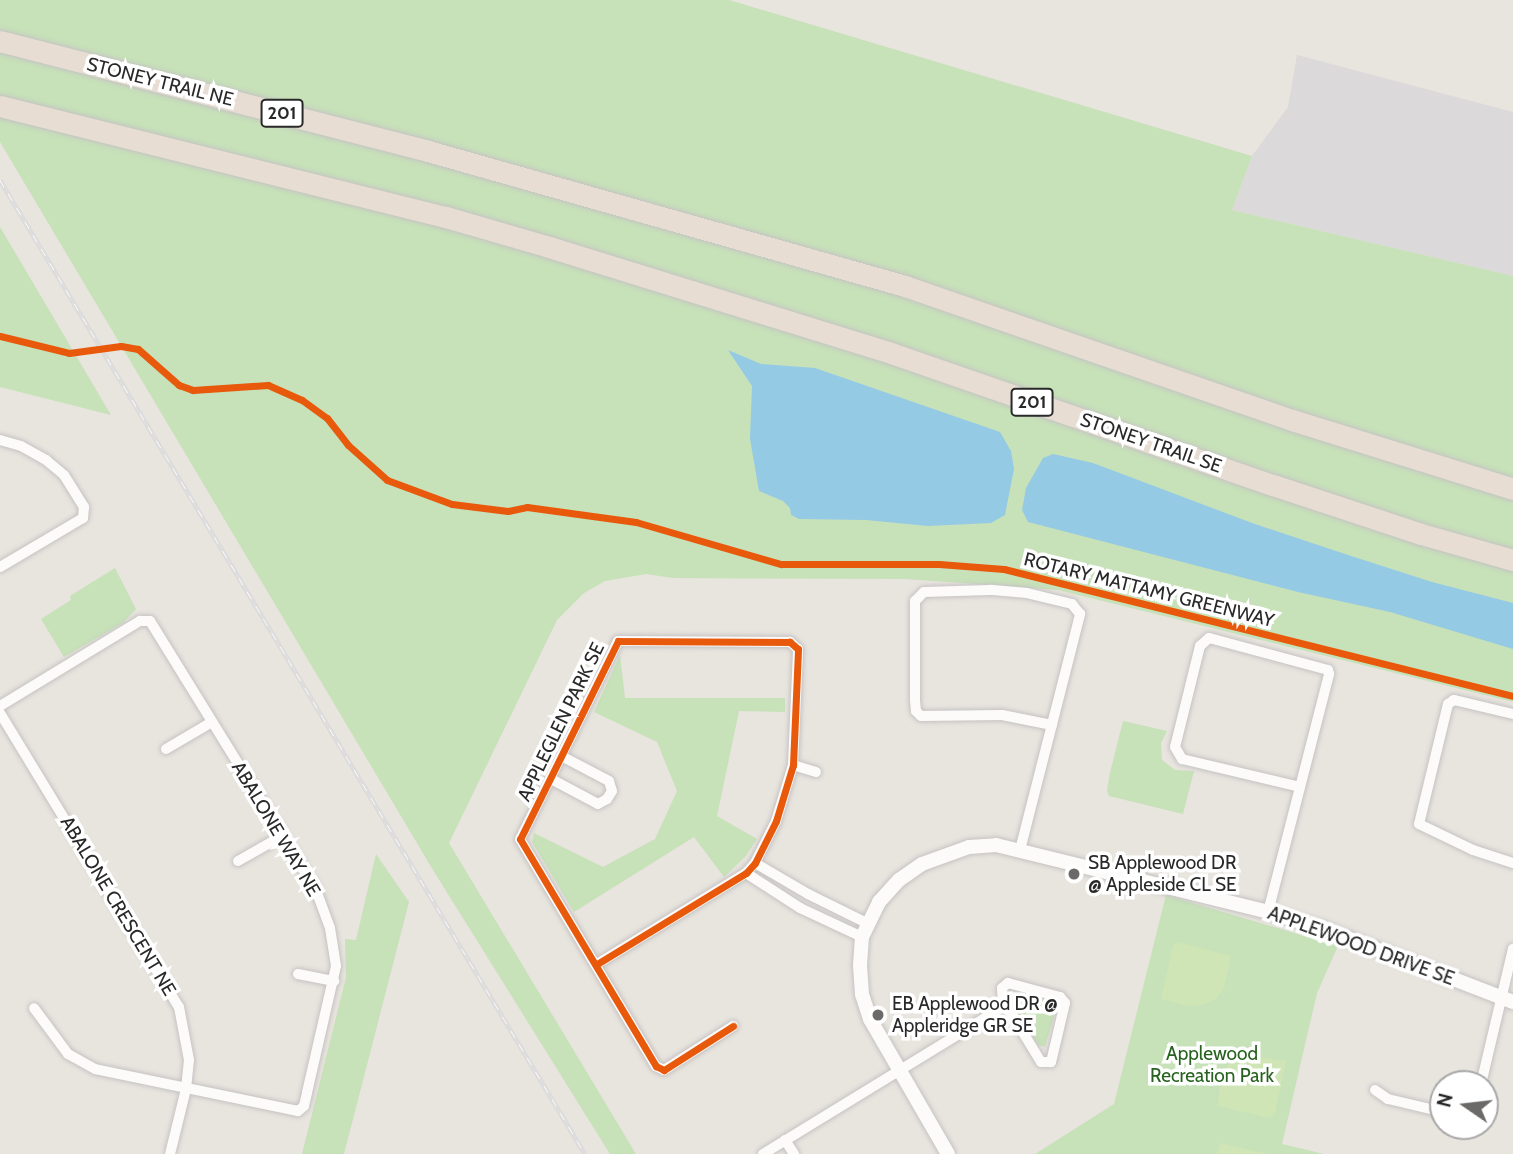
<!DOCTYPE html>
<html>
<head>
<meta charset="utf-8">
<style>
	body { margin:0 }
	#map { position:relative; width:1513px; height:1154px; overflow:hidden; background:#e8e4de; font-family:Cabin,sans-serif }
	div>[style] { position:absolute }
	.industrial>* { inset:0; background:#dbd9da }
	.green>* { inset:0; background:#c7e1b9 }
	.pitch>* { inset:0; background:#d0e5b6 }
	.water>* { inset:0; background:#95cae5 }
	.roads { filter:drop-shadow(0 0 2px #c5c3c3) drop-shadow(0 0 2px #c5c3c3) }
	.minor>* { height:10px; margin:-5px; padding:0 5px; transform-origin:5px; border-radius:5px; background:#fcfbfa }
	.tertiary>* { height:14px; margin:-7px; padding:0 7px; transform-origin:7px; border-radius:7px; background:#fcfbfa }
	.motorway>* { height:21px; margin:-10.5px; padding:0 10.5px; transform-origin:10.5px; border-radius:10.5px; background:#e7ddd3 }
	.rail>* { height:5px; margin-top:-2.5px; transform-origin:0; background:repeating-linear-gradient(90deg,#fff 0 8px,#dddcdd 0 16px); box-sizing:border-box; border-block:2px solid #dddcdd }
	.cycleway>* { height:7px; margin:-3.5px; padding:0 3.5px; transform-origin:3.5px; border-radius:3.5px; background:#e8590c }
	.dots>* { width:19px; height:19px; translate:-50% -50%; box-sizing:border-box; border:4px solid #fff; border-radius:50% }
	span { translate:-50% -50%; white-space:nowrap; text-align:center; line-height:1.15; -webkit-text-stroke:7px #fff; paint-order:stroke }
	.shield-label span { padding:2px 5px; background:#fff; border:2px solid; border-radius:5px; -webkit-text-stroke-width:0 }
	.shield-label { font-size:18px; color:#292929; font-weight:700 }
	.street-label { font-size:19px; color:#292929 }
	.poi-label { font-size:19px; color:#292929 }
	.left { translate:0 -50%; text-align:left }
	.park-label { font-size:19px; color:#26621d }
	.north { position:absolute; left:1429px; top:1070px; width:70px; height:70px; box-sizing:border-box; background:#fff; border:2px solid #a9a9a9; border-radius:50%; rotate:284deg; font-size:19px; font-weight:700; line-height:28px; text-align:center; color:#292929 }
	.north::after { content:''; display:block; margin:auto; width:24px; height:32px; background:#6c6a68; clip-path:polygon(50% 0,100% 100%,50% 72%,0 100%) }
</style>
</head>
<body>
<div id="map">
	<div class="industrial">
		<i style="clip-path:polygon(1297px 55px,1513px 112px,1513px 276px,1232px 210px,1252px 156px,1288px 107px)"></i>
	</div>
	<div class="green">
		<i style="clip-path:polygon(0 0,729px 0,1252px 156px,1232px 210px,1513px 276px,1513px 702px,1058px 590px,905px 579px,673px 578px,646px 574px,605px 581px,584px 593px,557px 620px,449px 843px,636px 1154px,610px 1154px,433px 870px,0 142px)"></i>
		<i style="clip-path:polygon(0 227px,111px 415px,0 387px)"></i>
		<i style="clip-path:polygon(115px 568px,136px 609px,123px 623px,64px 657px,41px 619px,71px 600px,70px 596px)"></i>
		<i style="clip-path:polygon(620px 655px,625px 698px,785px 698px,785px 712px,739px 711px,717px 816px,757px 839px,745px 857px,724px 877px,694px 837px,574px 912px,532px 842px,534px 833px,603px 867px,655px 839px,677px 791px,657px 742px,594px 712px)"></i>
		<i style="clip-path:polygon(1123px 721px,1167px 731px,1161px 743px,1162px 760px,1175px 770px,1194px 771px,1183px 814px,1109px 796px,1107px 790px,1110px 773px)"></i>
		<i style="clip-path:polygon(376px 854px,409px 902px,344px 1154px,302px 1154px,346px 977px,345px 939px,356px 940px)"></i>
		<i style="clip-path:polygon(1166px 895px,1338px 946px,1317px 993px,1282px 1144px,1324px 1154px,1035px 1154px,1114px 1104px)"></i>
		<i style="clip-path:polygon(1015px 993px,1051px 1001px,1057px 1007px,1045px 1047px,1038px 1045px,1012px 1002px,1010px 996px)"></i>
	</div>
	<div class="pitch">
		<i style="clip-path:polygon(1178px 942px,1231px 956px,1224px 988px,1216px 999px,1202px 1005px,1189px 1006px,1161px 999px,1173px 945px)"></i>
		<i style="clip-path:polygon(1244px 1055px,1286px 1061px,1275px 1114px,1270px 1118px,1217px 1106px,1223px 1074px,1230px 1062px)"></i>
		<i style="clip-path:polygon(1220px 1143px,1268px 1154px,1217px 1154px)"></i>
	</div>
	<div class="water">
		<i style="clip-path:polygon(728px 350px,761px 364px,815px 368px,1000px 432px,1011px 451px,1014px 469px,1005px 515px,991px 523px,928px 526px,866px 520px,799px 519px,791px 515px,790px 508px,783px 501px,759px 491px,750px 439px,752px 386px)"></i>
		<i style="clip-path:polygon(1053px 454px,1093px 463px,1252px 523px,1348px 555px,1432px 582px,1513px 603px,1513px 649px,1390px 612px,1298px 592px,1028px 522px,1022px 510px,1026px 488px,1043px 458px)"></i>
	</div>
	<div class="roads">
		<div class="minor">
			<i style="left:0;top:440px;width:22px;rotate:16deg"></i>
			<i style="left:21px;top:446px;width:29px;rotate:29deg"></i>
			<i style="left:46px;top:460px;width:23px;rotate:40deg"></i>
			<i style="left:64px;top:475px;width:38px;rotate:58deg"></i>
			<i style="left:84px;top:507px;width:11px;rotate:95deg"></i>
			<i style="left:83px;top:518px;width:96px;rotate:149.4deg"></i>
			<i style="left:0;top:706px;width:164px;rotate:-31.3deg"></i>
			<i style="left:140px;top:621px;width:10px"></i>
			<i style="left:150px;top:621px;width:316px;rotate:58.3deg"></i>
			<i style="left:316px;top:890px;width:40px;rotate:69.8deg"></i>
			<i style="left:330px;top:928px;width:38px;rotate:81deg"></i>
			<i style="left:336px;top:966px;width:130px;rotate:102.9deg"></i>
			<i style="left:307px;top:1093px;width:13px;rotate:103deg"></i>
			<i style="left:304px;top:1106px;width:8px;rotate:140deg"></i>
			<i style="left:298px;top:1111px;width:207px;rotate:-168.3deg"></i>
			<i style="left:95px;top:1069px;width:31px;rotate:-151deg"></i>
			<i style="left:68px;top:1054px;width:57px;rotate:-126.5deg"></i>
			<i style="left:0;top:713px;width:344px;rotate:58.7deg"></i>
			<i style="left:179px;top:1007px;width:54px;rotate:79.3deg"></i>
			<i style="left:189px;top:1060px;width:29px;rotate:96deg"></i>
			<i style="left:186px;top:1089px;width:67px;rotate:103.8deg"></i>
			<i style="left:1513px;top:714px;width:61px;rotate:-166.7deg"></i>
			<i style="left:1454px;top:700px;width:7px;rotate:146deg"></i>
			<i style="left:1448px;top:704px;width:123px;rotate:103.6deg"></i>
			<i style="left:1419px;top:824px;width:60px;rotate:25.7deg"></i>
			<i style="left:1473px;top:850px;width:42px;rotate:18deg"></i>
			<i style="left:166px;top:749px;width:53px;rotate:-30.4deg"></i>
			<i style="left:793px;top:765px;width:24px;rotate:17deg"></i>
			<i style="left:551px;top:779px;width:53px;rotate:28deg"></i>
			<i style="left:598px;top:804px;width:10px;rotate:-29deg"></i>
			<i style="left:607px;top:799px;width:9px;rotate:-58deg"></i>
			<i style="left:612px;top:791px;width:10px;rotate:-107deg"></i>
			<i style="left:609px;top:781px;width:52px;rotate:-152.4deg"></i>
			<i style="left:1020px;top:850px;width:244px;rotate:-75.7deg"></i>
			<i style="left:1080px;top:614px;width:13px;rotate:-129deg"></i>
			<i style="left:1072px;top:604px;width:46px;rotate:-166.3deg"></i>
			<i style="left:1027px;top:593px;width:37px;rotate:-175deg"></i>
			<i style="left:990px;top:590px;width:66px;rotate:178.3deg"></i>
			<i style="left:924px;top:592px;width:13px;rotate:135deg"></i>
			<i style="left:915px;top:601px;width:99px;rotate:90deg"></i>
			<i style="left:915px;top:700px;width:11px;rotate:85deg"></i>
			<i style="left:916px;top:711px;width:7px;rotate:45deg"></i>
			<i style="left:921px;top:716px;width:81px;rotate:-0.7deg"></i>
			<i style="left:1002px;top:715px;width:51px;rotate:11.3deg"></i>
			<i style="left:238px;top:861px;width:51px;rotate:-29.6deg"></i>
			<i style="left:755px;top:863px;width:61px;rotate:30.3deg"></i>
			<i style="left:808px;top:894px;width:66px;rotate:26.2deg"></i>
			<i style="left:746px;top:873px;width:64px;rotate:32.9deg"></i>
			<i style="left:800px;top:908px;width:68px;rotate:25.1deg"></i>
			<i style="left:1268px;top:912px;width:246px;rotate:-75.6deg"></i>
			<i style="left:1329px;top:674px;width:4px;rotate:-104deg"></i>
			<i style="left:1328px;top:670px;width:123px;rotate:-164.9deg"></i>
			<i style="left:1209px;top:638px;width:12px;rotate:138deg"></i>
			<i style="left:1200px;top:646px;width:104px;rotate:103.9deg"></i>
			<i style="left:1175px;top:747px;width:14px;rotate:60deg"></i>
			<i style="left:1182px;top:759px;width:121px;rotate:13.3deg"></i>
			<i style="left:597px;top:964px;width:175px;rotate:-31.4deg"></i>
			<i style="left:746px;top:873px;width:13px;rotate:-48deg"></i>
			<i style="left:755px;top:863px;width:47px;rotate:-63.4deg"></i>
			<i style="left:776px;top:821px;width:59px;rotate:-73.1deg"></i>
			<i style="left:793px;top:765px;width:116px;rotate:-87.5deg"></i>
			<i style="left:798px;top:649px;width:11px;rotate:-139deg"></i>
			<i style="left:790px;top:642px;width:172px;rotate:-179.7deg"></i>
			<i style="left:618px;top:641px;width:221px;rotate:116.3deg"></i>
			<i style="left:520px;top:839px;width:265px;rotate:59.1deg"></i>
			<i style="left:656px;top:1066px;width:9px;rotate:27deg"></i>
			<i style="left:664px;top:1070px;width:82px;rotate:-32.5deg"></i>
			<i style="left:298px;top:974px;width:37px;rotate:11deg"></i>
			<i style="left:1008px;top:983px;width:54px;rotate:15.1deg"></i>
			<i style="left:1060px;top:997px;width:8px;rotate:50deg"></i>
			<i style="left:1065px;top:1003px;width:61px;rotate:103.3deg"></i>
			<i style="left:1051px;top:1062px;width:10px;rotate:180deg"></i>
			<i style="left:1041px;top:1062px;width:57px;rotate:-121.5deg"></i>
			<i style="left:1011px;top:1013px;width:10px;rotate:-143deg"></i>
			<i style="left:1003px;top:1007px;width:19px;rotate:-93deg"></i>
			<i style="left:1002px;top:988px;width:8px;rotate:-40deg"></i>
			<i style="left:1481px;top:1084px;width:139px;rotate:-76.7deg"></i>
			<i style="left:1375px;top:1090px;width:16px;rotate:35deg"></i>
			<i style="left:1388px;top:1099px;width:57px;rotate:13.3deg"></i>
			<i style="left:785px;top:1140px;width:17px;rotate:57deg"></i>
			<i style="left:763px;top:1154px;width:281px;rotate:-31.5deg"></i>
		</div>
		<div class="tertiary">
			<i style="left:948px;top:1154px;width:156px;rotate:-120deg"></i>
			<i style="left:870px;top:1019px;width:26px;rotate:-108deg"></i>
			<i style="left:862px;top:994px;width:29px;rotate:-94deg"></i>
			<i style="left:860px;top:965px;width:28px;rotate:-86deg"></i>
			<i style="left:862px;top:937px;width:39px;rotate:-64deg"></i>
			<i style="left:879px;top:902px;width:30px;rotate:-48deg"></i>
			<i style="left:899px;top:880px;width:28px;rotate:-35deg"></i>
			<i style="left:922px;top:864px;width:50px;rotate:-19.9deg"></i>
			<i style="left:969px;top:847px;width:27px;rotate:-4deg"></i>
			<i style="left:996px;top:845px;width:280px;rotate:13.8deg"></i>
			<i style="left:1268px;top:912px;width:59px;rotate:16.9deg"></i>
			<i style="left:1324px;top:929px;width:203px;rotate:21.1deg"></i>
		</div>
		<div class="motorway">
			<i style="left:0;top:41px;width:442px;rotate:14.4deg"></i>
			<i style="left:428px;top:151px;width:496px;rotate:15.8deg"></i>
			<i style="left:905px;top:286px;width:410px;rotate:19.1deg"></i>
			<i style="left:1292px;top:420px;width:232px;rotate:17.3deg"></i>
			<i style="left:0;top:106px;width:460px;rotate:14deg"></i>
			<i style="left:446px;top:217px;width:107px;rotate:16.2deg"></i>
			<i style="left:549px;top:247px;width:358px;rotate:17.2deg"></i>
			<i style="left:891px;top:353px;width:404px;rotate:19.1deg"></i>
			<i style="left:1273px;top:485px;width:156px;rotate:18.3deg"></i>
			<i style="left:1421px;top:534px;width:96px;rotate:15.8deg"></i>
		</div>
	</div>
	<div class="rail">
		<i style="left:0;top:180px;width:1136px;rotate:59.01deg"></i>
	</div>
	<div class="cycleway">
		<i style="left:0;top:336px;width:71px;rotate:13.8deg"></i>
		<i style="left:69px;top:353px;width:52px;rotate:-7.7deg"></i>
		<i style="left:121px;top:346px;width:17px;rotate:10deg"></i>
		<i style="left:138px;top:349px;width:55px;rotate:41.3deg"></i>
		<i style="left:179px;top:385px;width:15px;rotate:20deg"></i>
		<i style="left:193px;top:390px;width:75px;rotate:-3.8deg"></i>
		<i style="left:268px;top:385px;width:37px;rotate:24deg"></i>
		<i style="left:302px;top:400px;width:31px;rotate:36deg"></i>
		<i style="left:327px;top:418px;width:34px;rotate:52deg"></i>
		<i style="left:348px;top:445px;width:52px;rotate:41.9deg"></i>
		<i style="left:387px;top:480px;width:69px;rotate:20.3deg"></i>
		<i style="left:452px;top:504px;width:56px;rotate:7.1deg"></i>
		<i style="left:508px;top:511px;width:19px;rotate:-12deg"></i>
		<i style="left:527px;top:507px;width:110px;rotate:7.8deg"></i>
		<i style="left:636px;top:522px;width:151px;rotate:16.2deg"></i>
		<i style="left:781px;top:564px;width:158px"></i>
		<i style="left:939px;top:564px;width:65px;rotate:4.4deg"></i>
		<i style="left:1004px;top:569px;width:525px;rotate:14.01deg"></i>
		<i style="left:597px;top:964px;width:175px;rotate:-31.4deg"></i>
		<i style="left:746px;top:873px;width:13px;rotate:-48deg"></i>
		<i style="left:755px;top:863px;width:47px;rotate:-63.4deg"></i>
		<i style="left:776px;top:821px;width:59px;rotate:-73.1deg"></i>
		<i style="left:793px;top:765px;width:116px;rotate:-87.5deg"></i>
		<i style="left:798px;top:649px;width:11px;rotate:-139deg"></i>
		<i style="left:790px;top:642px;width:172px;rotate:-179.7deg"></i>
		<i style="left:618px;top:641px;width:221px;rotate:116.3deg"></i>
		<i style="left:520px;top:839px;width:265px;rotate:59.1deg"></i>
		<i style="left:656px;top:1066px;width:9px;rotate:27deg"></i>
		<i style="left:664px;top:1070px;width:82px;rotate:-32.5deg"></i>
	</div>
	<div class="dots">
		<i style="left:1074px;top:874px;background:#6c6a68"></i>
		<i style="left:878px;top:1015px;background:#6c6a68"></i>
	</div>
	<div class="shield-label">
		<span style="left:282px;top:113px">201</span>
		<span style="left:1032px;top:402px">201</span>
	</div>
	<div class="street-label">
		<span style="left:160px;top:82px;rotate:14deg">STONEY TRAIL NE</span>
		<span style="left:1151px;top:443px;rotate:19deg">STONEY TRAIL SE</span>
		<span style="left:1149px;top:590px;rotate:14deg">ROTARY MATTAMY GREENWAY</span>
		<span style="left:561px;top:722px;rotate:-64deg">APPLEGLEN PARK SE</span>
		<span style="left:276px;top:829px;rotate:59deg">ABALONE WAY NE</span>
		<span style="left:118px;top:906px;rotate:59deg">ABALONE CRESCENT NE</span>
		<span style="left:1361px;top:946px;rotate:20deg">APPLEWOOD DRIVE SE</span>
	</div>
	<div class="poi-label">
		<span class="left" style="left:1088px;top:874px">SB Applewood DR<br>@ Appleside CL SE</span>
		<span class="left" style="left:892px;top:1015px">EB Applewood DR @<br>Appleridge GR SE</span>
	</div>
	<div class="park-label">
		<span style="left:1212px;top:1065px">Applewood<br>Recreation Park</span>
	</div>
	<div class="north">N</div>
</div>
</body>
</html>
